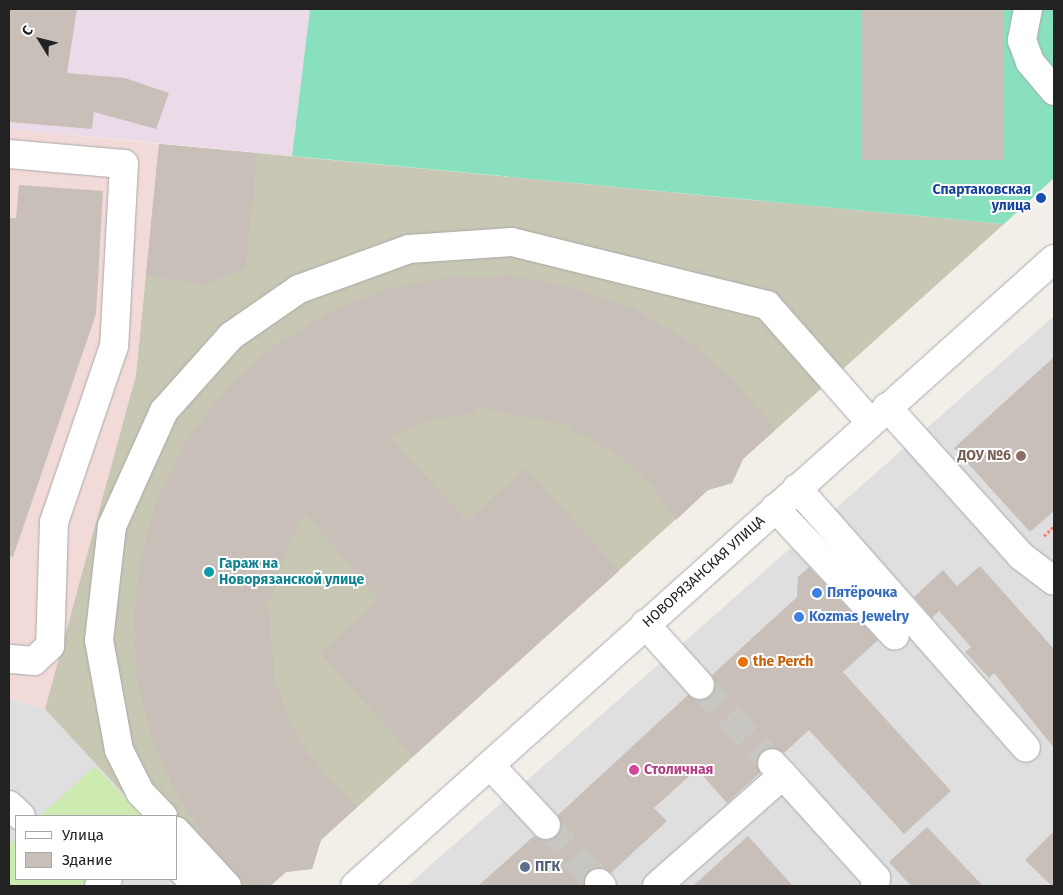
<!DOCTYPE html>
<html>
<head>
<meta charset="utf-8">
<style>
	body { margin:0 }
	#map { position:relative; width:1063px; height:895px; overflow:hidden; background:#f2efe9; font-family:"Fira Sans",sans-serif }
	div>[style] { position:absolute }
	.residential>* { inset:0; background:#e0dfdf }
	.commercial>* { inset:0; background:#f2dad9 }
	.industrial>* { inset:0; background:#ebdbe8 }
	.construction>* { inset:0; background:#c7c7b4 }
	.grass>* { inset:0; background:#cdebb0 }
	.pitch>* { inset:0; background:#88e0be }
	.building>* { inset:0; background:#c7bfb8; transform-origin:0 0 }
	.minor-tunnel>* { height:28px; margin-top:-14px; transform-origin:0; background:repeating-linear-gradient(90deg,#c8c6c1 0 28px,transparent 0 42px) }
	.path>* { height:3px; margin-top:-1.5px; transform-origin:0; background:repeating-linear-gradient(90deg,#fa8072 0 2.5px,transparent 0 5px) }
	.roads { filter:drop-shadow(0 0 1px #a9a9a9) drop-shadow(0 0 1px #a9a9a9) }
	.minor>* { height:28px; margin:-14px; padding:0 14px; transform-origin:14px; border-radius:14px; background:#fff }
	.dots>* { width:14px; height:14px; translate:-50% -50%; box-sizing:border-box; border:2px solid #fff; border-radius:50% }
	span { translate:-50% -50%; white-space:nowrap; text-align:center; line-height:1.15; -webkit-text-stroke:4px #fff; paint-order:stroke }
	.transit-label { font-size:14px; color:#164399; font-weight:700 }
	.right { translate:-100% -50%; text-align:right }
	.education-label { font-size:14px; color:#785e54; font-weight:700 }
	.culture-label { font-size:14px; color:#0d838f; font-weight:700 }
	.left { translate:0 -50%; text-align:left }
	.street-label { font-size:14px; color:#222 }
	.shop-label { font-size:14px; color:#366cbe; font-weight:700 }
	.food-label { font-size:14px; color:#c56008; font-weight:700 }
	.hotel-label { font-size:14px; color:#b23c85; font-weight:700 }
	.service-label { font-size:14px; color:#4e5e75; font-weight:700 }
	.frame { position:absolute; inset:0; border:10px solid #222; pointer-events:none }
	.legend { position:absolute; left:15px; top:815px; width:162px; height:65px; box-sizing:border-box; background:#fff; border:1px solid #a7a7a7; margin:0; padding:6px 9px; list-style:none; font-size:15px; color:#222 }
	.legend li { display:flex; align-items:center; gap:10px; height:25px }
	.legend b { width:25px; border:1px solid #a7a7a7 }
	.north { position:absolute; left:15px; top:15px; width:50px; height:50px; -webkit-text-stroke:4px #fff; paint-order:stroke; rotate:306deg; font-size:14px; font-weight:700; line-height:20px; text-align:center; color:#222 }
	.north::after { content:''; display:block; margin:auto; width:18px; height:22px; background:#222; clip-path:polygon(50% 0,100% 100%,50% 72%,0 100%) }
</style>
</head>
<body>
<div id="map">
	<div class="residential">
		<i style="clip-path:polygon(1054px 316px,1054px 886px,407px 886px)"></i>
		<i style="clip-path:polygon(9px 698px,45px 709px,144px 816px,16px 816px,16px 879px,176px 879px,210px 886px,9px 886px)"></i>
	</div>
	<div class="commercial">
		<i style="clip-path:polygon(9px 129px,159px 144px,136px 375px,45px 709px,9px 698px)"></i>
	</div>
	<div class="industrial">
		<i style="clip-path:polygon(9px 9px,310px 9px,292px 156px,9px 129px)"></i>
	</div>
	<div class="construction">
		<i style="clip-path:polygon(159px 144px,257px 153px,1004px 224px,743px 459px,732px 483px,708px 490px,321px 840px,312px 869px,286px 872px,270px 886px,210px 886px,176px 851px,176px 816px,144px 816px,45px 709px,136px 375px)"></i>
	</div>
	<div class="grass">
		<i style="clip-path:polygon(95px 766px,142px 816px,40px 816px)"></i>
		<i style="clip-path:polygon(16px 838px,16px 879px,95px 879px,86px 886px,9px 886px,9px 845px)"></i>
	</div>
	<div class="pitch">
		<i style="clip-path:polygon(310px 9px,1054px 9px,1054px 178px,1004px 224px,292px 156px)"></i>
	</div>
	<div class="building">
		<i style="clip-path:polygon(9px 9px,77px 9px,67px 73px,125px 78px,169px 93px,156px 129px,94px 112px,92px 129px,9px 122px)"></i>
		<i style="left:861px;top:9px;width:143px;height:151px"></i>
		<i style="clip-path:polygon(159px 144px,257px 153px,246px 268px,203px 285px,146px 275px)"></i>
		<i style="clip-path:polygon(19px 185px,103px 191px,96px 314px,13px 557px,9px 556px,9px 218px,16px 218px)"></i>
		<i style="clip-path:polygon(511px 276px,573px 287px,633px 308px,687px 340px,735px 381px,775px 430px,743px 459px,732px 483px,708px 490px,676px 520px,652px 486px,622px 458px,588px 437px,568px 429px,572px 426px,470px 406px,476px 412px,428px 421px,390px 437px,467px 521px,526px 468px,619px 571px,413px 756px,320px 653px,379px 600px,305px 513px,286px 550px,271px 599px,267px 594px,276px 693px,279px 690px,285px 710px,303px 746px,328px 779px,358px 806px,321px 840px,312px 869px,286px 872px,270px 886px,249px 886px,210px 844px,179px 799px,153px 742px,137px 681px,134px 618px,141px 555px,159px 494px,188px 438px,227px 388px,274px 346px,328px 313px,386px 289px,448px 277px)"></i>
		<i style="clip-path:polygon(1054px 357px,1054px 511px,1030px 532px,954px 448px)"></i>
		<i style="clip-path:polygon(980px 566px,1054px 649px,1054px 748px,994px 673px,989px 678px,965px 652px,971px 647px,939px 611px,932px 618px,914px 597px,943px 570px,957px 586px)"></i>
		<i style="clip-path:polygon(809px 567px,878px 640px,843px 672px,951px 791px,904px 834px,809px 730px,784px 753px,776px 748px,762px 751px,757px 759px,760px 773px,727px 803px,697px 769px,654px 808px,667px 821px,611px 873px,603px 868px,588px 872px,584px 886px,478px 886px,534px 836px,542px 840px,556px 837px,561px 829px,558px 815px,688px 695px,703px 700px,711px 696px,715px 682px,712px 675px,797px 597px,798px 577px)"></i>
		<i style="clip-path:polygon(927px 827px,983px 886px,911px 886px,889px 862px)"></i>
		<i style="clip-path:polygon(1054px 831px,1054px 886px,1052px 886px,1025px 860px)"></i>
		<i style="clip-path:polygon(748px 836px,793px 886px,693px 886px)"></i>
	</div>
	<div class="minor-tunnel">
		<i style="left:700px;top:685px;width:106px;rotate:47.3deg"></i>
		<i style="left:546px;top:825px;width:79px;rotate:47.6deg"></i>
	</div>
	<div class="path">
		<i style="left:1044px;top:536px;width:14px;rotate:-45deg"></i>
	</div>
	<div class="roads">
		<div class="minor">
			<i style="left:1028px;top:9px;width:32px;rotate:101deg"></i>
			<i style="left:1022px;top:40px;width:23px;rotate:70deg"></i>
			<i style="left:1030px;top:62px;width:38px;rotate:50deg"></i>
			<i style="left:9px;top:154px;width:115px;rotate:5deg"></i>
			<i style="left:124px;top:164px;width:182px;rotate:93.1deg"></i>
			<i style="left:114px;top:346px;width:186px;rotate:108.8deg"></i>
			<i style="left:54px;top:522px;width:124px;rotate:91.8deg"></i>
			<i style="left:50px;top:646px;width:22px;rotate:137deg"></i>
			<i style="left:34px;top:661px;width:25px;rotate:-175deg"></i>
			<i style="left:887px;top:407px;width:200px;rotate:48deg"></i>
			<i style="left:1021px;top:556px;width:41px;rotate:37.1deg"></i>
			<i style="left:797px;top:488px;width:346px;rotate:48.6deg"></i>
			<i style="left:775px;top:508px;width:175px;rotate:46.8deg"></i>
			<i style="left:645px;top:624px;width:82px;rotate:48deg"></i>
			<i style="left:490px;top:765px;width:82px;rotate:47deg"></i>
			<i style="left:783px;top:775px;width:139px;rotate:47.9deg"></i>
			<i style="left:876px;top:878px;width:8px;rotate:97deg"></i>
			<i style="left:9px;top:805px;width:16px;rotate:43deg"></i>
			<i style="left:163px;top:816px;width:33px;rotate:-134deg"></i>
			<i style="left:140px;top:792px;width:47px;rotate:-116.6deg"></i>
			<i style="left:119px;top:750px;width:112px;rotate:-100.3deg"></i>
			<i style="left:99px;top:640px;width:115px;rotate:-83.5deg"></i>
			<i style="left:112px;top:526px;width:126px;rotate:-65.7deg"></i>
			<i style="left:164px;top:411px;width:101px;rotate:-48.2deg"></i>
			<i style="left:231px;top:336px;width:83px;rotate:-34.7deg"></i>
			<i style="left:299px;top:289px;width:117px;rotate:-20deg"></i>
			<i style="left:409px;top:249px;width:103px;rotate:-3.9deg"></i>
			<i style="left:512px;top:242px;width:263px;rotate:13.9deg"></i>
			<i style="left:767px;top:305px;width:156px;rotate:48.6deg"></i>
			<i style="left:176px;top:831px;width:75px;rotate:47.2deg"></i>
			<i style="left:176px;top:864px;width:30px;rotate:46deg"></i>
			<i style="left:599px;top:883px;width:4px;rotate:45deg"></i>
			<i style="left:99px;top:886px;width:11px;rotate:-38deg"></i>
			<i style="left:355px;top:886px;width:939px;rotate:-41.89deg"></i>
			<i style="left:657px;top:886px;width:168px;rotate:-41.4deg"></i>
			<i style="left:783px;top:775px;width:16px;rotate:-133deg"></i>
		</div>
	</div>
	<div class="dots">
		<i style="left:1041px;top:198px;background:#1a4fb4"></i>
		<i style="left:1021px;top:456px;background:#8d6e63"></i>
		<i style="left:209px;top:572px;background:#0f9aa8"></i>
		<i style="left:817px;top:593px;background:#3f7fe0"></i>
		<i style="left:799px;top:617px;background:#3f7fe0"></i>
		<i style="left:743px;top:662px;background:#e8710a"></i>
		<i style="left:634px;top:770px;background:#d1479c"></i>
		<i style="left:525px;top:867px;background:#5c6f8a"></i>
	</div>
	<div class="transit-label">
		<span class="right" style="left:1031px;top:198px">Спартаковская<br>улица</span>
	</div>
	<div class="education-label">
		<span class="right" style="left:1011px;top:456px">ДОУ №6</span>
	</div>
	<div class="culture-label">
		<span class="left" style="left:219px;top:572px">Гараж на<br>Новорязанской улице</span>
	</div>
	<div class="street-label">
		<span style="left:704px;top:572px;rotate:-42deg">НОВОРЯЗАНСКАЯ УЛИЦА</span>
	</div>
	<div class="shop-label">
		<span class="left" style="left:827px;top:593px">Пятёрочка</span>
		<span class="left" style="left:809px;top:617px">Kozmas Jewelry</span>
	</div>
	<div class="food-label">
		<span class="left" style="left:753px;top:662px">the Perch</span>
	</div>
	<div class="hotel-label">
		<span class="left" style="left:644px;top:770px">Столичная</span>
	</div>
	<div class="service-label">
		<span class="left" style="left:535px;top:867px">ПГК</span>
	</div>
	<div class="frame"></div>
	<ul class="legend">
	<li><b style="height:6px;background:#fff"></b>Улица</li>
	<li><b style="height:14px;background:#c7bfb8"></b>Здание</li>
	</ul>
	<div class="north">С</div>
</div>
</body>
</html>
